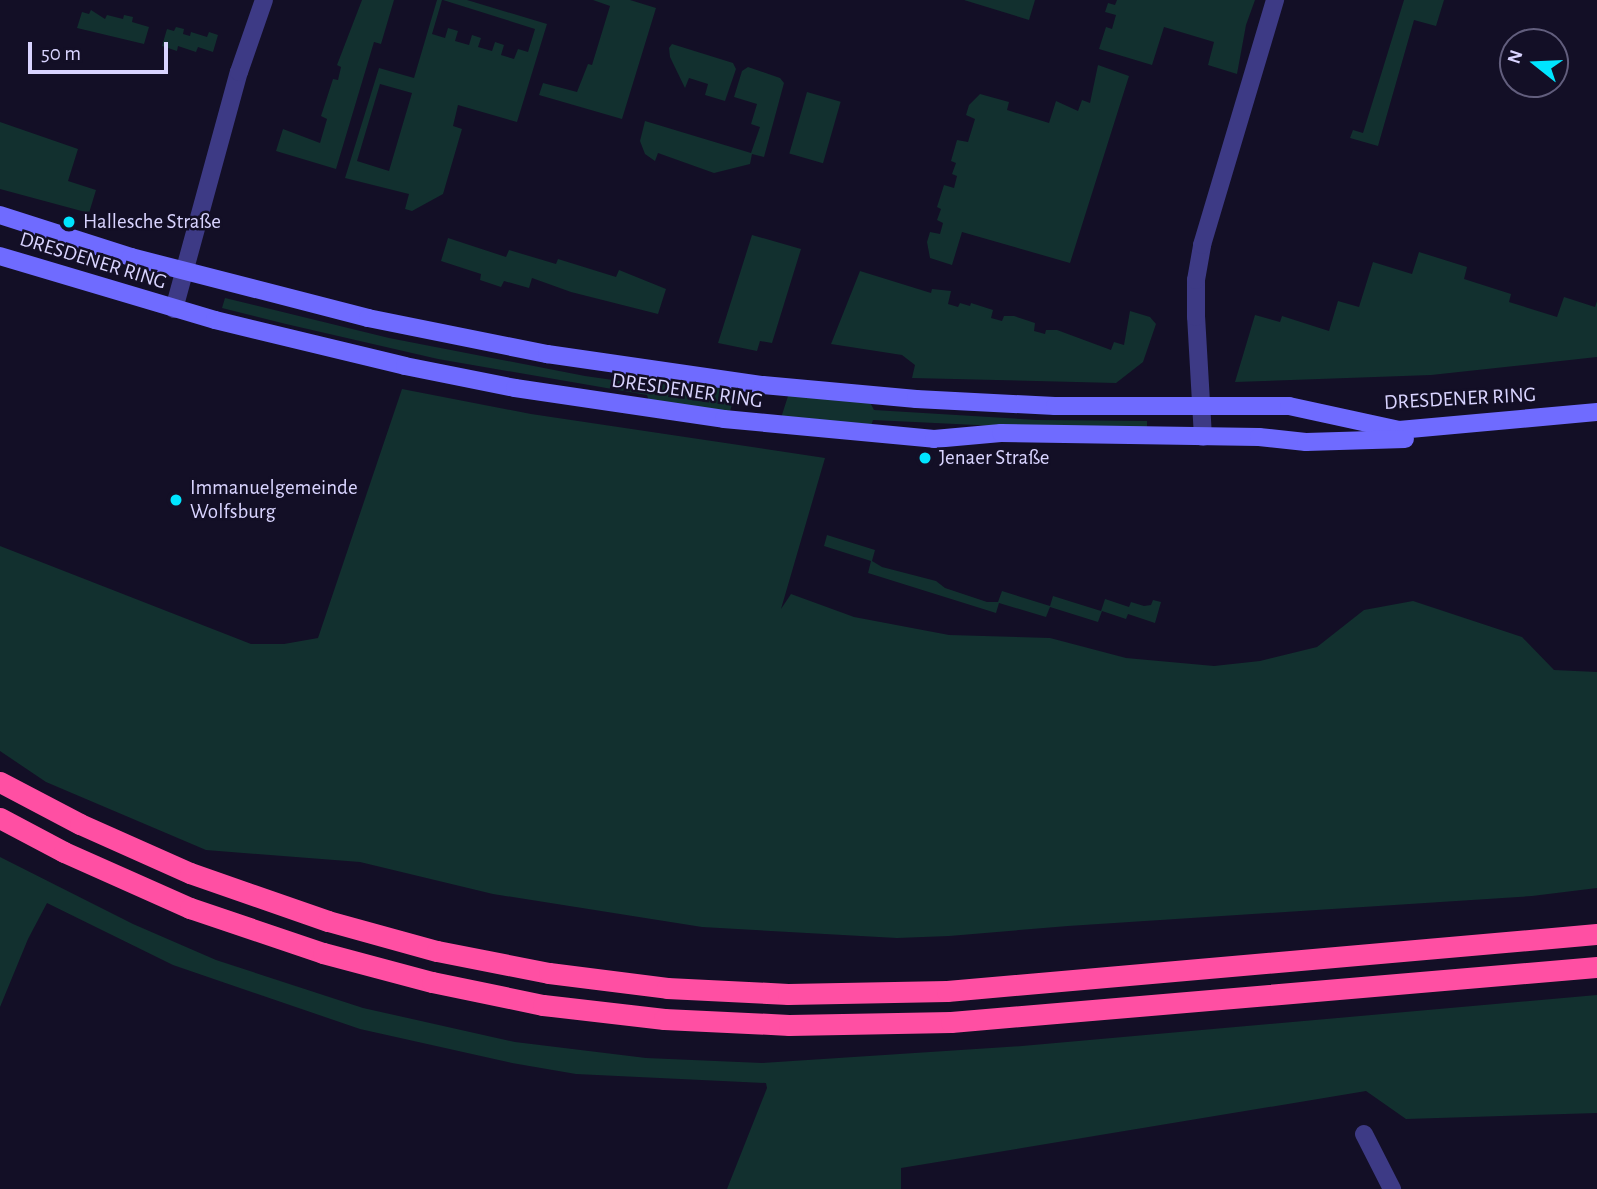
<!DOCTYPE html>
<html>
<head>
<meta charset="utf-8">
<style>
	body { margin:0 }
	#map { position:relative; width:1597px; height:1189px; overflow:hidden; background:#130f26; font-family:"Alegreya Sans",sans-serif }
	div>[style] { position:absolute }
	.green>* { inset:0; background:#12302f; transform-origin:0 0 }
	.street>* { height:18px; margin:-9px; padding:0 9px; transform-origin:9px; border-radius:9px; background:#3d3a85 }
	.secondary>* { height:18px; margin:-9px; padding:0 9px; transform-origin:9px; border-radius:9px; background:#6f6bff }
	.highway>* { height:21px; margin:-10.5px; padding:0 10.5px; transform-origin:10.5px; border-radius:10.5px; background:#ff4fa3 }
	.dots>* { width:19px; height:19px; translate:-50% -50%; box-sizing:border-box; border:4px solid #130f26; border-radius:50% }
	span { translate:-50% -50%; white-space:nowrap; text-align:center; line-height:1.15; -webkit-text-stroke:5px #130f26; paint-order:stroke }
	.poi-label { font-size:21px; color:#d9d4ff }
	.left { translate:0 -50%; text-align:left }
	.street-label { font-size:21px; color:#d9d4ff }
	.north { position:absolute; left:1499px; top:28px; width:70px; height:70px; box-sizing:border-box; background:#130f26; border:2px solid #625e7d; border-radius:50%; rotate:288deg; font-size:19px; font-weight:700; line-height:28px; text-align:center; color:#d9d4ff }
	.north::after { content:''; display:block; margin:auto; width:24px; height:32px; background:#00e5ff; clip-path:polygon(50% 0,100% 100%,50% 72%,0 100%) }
	.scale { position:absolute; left:28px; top:42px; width:140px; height:32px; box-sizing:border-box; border:4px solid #d9d4ff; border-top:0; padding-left:9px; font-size:21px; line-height:24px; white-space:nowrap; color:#d9d4ff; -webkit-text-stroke:5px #130f26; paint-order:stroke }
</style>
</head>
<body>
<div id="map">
	<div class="green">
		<i style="clip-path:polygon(362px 0,394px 0,381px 44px,374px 42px,336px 169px,276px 151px,283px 129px,320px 143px,327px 119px,321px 116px,333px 79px,338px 80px,341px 67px,337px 65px)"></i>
		<i style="clip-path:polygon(evenodd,437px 0,442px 0,432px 34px,445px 38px,448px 28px,458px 31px,455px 41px,469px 45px,472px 35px,481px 38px,478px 47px,492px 51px,495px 42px,504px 45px,501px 55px,514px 59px,518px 49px,528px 52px,535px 29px,443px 0,467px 0,547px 24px,517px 122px,458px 105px,453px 126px,462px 129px,443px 194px,412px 211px,405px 209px,409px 194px,345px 178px,379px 68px,414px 78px,437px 0,380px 84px,412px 93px,389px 171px,357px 161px,380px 84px)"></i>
		<i style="clip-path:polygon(593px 0,630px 0,656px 8px,622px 119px,539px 95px,543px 83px,577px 92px,588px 64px,592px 65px,610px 6px)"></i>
		<i style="clip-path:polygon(964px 0,1035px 0,1029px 20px)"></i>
		<i style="clip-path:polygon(1117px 0,1255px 0,1246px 25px,1237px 74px,1208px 65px,1214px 42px,1164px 27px,1152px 65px,1099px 49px,1106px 27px,1112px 29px,1116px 15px,1105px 12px,1108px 3px,1115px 5px)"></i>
		<i style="clip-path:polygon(1404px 0,1444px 0,1436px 26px,1414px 20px,1378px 146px,1350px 138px,1353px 130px,1363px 133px)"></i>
		<i style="clip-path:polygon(91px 10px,105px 19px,107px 15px,123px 19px,124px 15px,133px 17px,132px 22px,149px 27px,144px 44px,77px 28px,82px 12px,89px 14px)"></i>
		<i style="clip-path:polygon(176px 27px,184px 29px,183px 34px,190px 36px,191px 32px,207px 37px,209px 32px,218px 35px,213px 52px,198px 47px,196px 52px,178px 46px,177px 51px,162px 46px,167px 29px,174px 31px)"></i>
		<i style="clip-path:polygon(672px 44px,733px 63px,736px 69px,725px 101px,705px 95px,708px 84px,689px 78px,685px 88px,670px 57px,669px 48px)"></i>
		<i style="clip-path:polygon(1098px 65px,1129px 76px,1070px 263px,962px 232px,952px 265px,930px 258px,927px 242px,930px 232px,940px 234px,943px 223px,937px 220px,941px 209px,937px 207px,944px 185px,954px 188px,957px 176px,952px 174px,956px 163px,951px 161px,957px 140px,968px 142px,975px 119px,966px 115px,969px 105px,980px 94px,1009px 102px,1007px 110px,1049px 123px,1056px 101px,1078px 111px,1082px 100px,1090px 103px)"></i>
		<i style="clip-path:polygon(748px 67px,780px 78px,784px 83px,764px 157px,752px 154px,750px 164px,714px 173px,658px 153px,655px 161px,645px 154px,640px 141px,645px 121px,751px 153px,760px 127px,751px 124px,757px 104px,734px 97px,742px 71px)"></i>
		<i style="left:807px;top:92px;width:35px;height:64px;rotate:16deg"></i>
		<i style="clip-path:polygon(0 122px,78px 149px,68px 181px,96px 190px,89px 213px,0 189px)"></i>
		<i style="clip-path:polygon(752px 235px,801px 249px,772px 343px,760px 341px,757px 351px,718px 343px)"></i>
		<i style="clip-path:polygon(448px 238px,506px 257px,509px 250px,556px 264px,558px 259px,616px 277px,619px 270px,666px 289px,658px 314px,571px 292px,532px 278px,529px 288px,504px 281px,501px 287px,480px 280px,481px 274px,441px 261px)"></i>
		<i style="clip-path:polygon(1419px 252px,1467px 267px,1464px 279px,1511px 294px,1509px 302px,1557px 317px,1564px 297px,1595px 307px,1597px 301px,1597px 357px,1431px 375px,1235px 382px,1255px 315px,1280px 322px,1282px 316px,1329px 331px,1338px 301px,1359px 307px,1373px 262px,1412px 274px)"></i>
		<i style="clip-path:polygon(860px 271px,931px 293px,932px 289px,951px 291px,948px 304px,958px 307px,960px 303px,970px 306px,971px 303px,993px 310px,991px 318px,1002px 321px,1004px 316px,1014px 316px,1035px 323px,1034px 331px,1045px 334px,1046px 330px,1057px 330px,1111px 350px,1114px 342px,1124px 345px,1130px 311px,1150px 317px,1156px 324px,1143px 362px,1116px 383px,912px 378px,915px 365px,902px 355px,831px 344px)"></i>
		<i style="clip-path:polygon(225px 298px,389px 338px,585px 376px,648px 385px,653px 375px,737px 387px,729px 415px,650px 404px,647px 395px,438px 359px,286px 324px,222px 308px)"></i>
		<i style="clip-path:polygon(402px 389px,531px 414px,825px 458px,781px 609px,791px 594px,854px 617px,949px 635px,1050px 638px,1126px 658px,1214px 666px,1260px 661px,1317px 647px,1364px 610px,1413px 601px,1522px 637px,1554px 670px,1597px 672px,1597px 888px,1532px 896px,1068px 926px,949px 936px,897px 938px,702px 927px,493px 894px,360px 862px,206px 850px,46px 782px,0 751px,0 546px,251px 644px,284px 644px,318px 638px)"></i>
		<i style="clip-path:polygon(789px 393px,869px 400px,874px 410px,1037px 420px,1147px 421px,1147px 433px,873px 420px,870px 429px,780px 421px)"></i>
		<i style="clip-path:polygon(827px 535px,875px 550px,872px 561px,882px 567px,936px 581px,945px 588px,987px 602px,998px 602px,1002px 591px,1050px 606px,1053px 596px,1101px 611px,1105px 599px,1129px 607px,1131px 602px,1144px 606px,1151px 605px,1153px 600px,1161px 602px,1155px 623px,1128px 614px,1126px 619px,1102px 611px,1098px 622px,1050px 607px,1046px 617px,999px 603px,996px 613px,868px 573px,871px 561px,824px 546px)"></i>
		<i style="clip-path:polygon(0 857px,133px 924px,216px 960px,363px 1008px,515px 1042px,646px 1058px,762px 1063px,1022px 1046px,1597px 995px,1597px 1113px,1406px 1119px,1366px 1091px,901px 1168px,901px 1189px,727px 1189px,767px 1088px,766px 1083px,576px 1074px,512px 1063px,360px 1029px,173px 965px,47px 903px,28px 939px,0 1007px)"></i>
	</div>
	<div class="street">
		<i style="left:174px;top:309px;width:246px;rotate:-74.7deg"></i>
		<i style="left:239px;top:72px;width:76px;rotate:-70.9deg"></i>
		<i style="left:1203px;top:437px;width:120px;rotate:-93.3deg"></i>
		<i style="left:1196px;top:317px;width:37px;rotate:-90deg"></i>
		<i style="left:1196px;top:280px;width:36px;rotate:-80deg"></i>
		<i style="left:1202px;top:245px;width:256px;rotate:-73.4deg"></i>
		<i style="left:1364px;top:1134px;width:62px;rotate:63deg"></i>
	</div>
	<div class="secondary">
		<i style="left:0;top:215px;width:138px;rotate:17.8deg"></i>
		<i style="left:131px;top:257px;width:245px;rotate:14.4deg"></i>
		<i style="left:368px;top:318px;width:183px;rotate:11.4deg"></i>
		<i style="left:547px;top:354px;width:218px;rotate:8.2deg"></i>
		<i style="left:763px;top:385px;width:154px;rotate:5.2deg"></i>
		<i style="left:916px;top:399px;width:139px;rotate:2.9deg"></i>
		<i style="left:1055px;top:406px;width:234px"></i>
		<i style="left:1289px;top:406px;width:113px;rotate:12.3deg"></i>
		<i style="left:1399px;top:430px;width:199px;rotate:-5.2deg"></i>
		<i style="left:0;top:256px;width:224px;rotate:16.6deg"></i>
		<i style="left:215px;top:320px;width:195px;rotate:13.6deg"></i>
		<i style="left:405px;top:366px;width:112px;rotate:11.3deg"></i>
		<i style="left:515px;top:388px;width:211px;rotate:8.4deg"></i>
		<i style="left:724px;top:419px;width:211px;rotate:5.4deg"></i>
		<i style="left:934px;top:439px;width:67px;rotate:-5.1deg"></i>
		<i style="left:1001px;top:433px;width:258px;rotate:0.9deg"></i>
		<i style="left:1259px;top:437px;width:47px;rotate:6.1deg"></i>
		<i style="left:1306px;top:442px;width:99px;rotate:-1.7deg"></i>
	</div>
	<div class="highway">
		<i style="left:0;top:782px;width:90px;rotate:27.7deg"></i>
		<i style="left:80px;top:824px;width:120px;rotate:24deg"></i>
		<i style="left:190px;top:873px;width:146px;rotate:19.2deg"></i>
		<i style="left:328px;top:921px;width:113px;rotate:15.4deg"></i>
		<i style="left:437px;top:951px;width:114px;rotate:11.1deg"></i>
		<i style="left:549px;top:973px;width:119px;rotate:7.2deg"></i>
		<i style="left:667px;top:988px;width:121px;rotate:2.8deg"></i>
		<i style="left:788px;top:994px;width:159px;rotate:-1.1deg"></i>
		<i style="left:947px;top:991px;width:652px;rotate:-5.01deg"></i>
		<i style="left:0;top:818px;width:72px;rotate:28deg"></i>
		<i style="left:64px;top:852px;width:138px;rotate:24deg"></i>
		<i style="left:190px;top:908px;width:140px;rotate:18.7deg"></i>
		<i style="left:323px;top:953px;width:113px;rotate:14.9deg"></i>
		<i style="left:432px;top:982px;width:113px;rotate:11.7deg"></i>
		<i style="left:543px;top:1005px;width:122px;rotate:6.6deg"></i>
		<i style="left:664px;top:1019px;width:125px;rotate:2.7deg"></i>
		<i style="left:789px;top:1025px;width:162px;rotate:-1.1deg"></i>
		<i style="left:951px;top:1022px;width:648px;rotate:-4.87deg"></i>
	</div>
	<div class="dots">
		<i style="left:69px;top:222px;background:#00e5ff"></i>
		<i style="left:925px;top:458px;background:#00e5ff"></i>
		<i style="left:176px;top:500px;background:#00e5ff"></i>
	</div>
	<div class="poi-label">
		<span class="left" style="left:83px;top:222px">Hallesche Straße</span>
		<span class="left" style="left:939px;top:458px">Jenaer Straße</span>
		<span class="left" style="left:190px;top:500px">Immanuelgemeinde<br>Wolfsburg</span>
	</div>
	<div class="street-label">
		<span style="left:93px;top:261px;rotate:17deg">DRESDENER RING</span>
		<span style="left:687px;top:391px;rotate:8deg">DRESDENER RING</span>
		<span style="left:1460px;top:399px;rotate:-3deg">DRESDENER RING</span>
	</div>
	<div class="north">N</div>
	<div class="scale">50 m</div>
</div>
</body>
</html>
